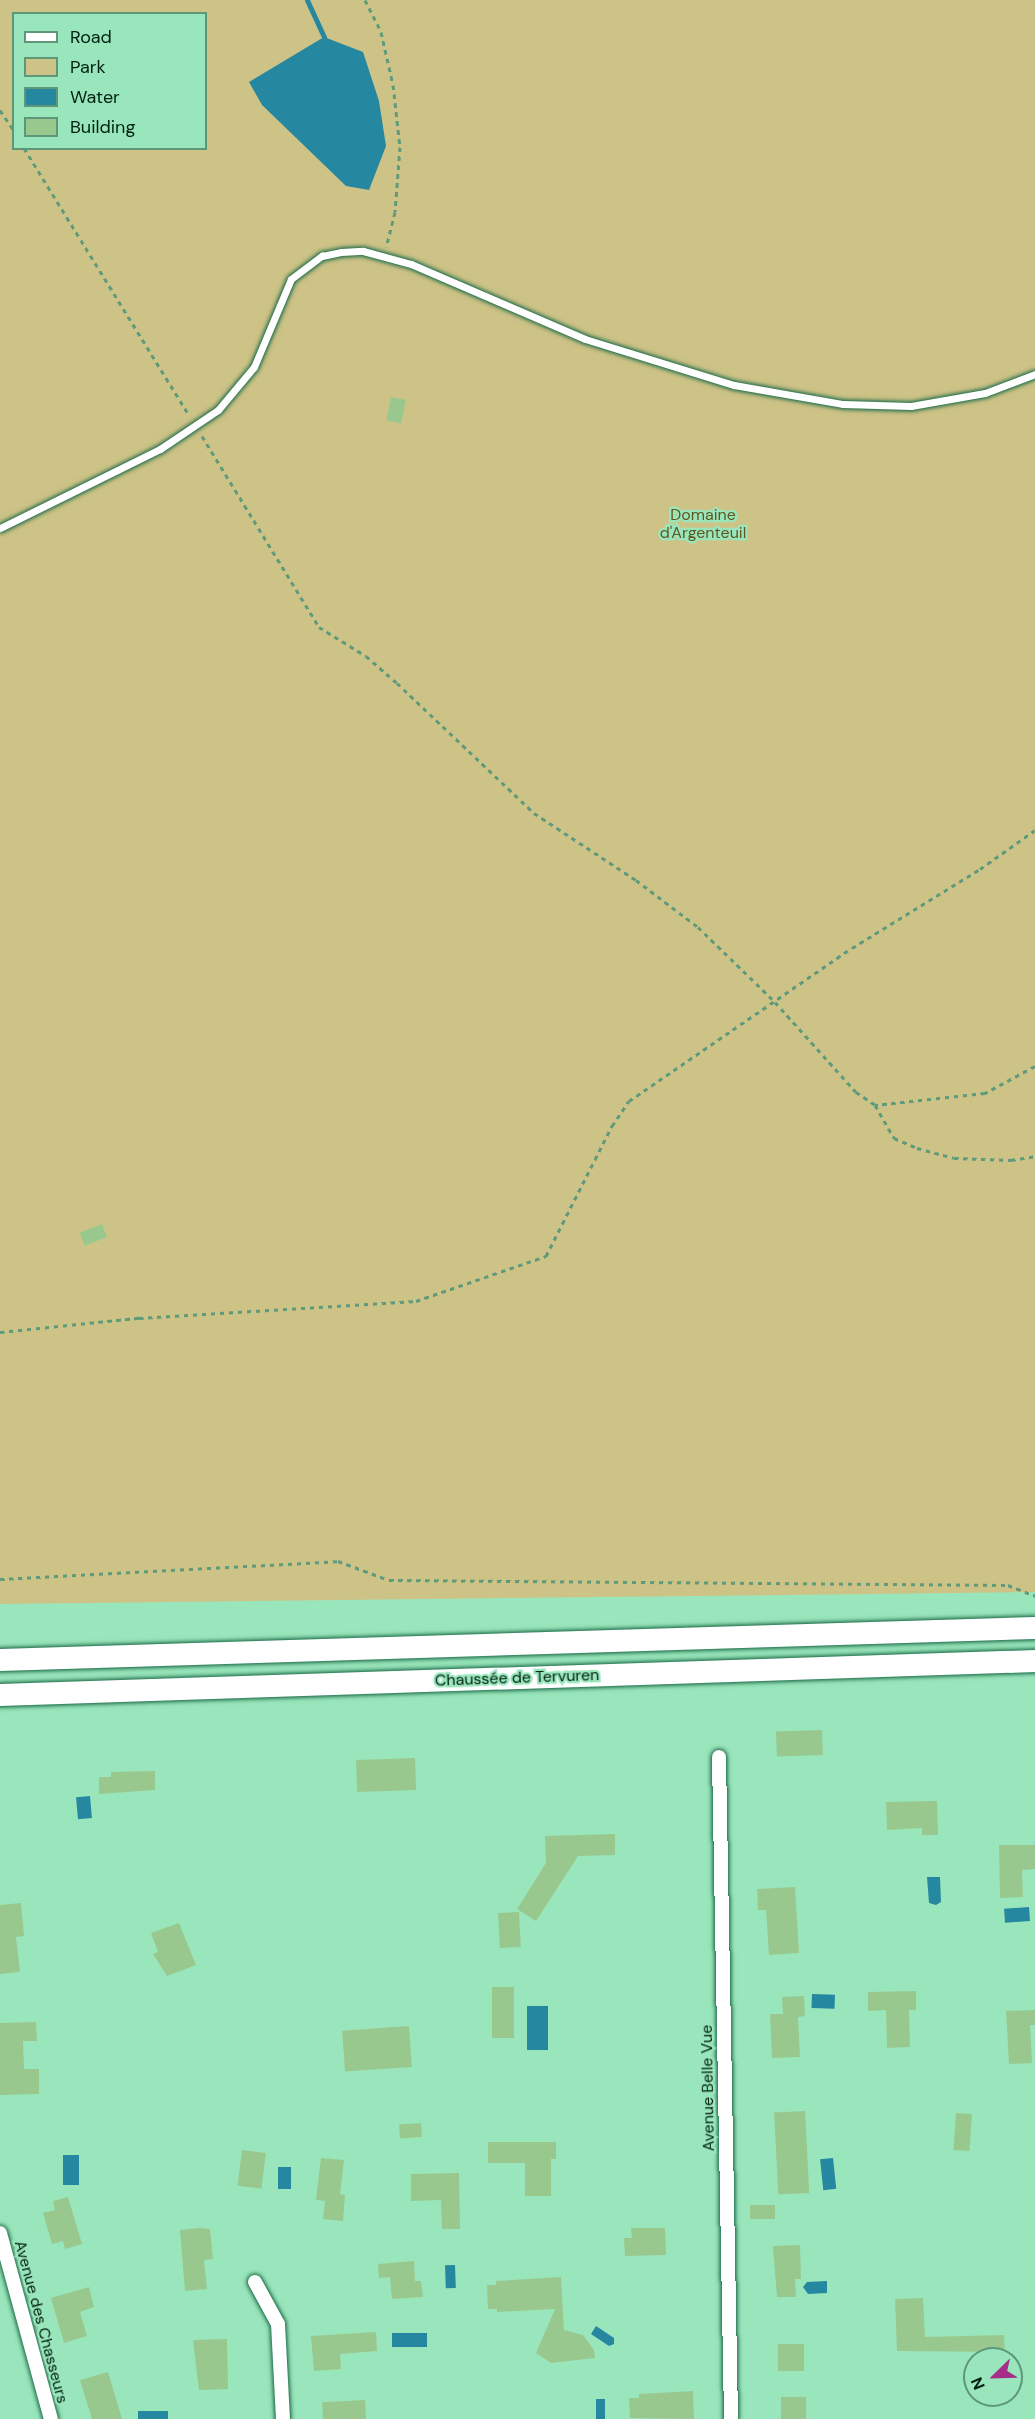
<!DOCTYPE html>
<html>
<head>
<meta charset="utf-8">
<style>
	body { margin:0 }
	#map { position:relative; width:1035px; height:2419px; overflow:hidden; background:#9ae6bc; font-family:"DM Sans",sans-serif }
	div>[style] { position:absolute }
	.green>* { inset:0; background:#cec387 }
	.water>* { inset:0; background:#2687a0; transform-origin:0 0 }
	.stream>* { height:5px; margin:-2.5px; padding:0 2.5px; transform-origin:2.5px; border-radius:2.5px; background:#2687a0 }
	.building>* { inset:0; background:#99c88e; transform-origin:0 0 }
	.path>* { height:3px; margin-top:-1.5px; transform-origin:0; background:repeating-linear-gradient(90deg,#5f9a7a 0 4.5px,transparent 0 9px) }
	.roads { filter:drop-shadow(0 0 2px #1a6a47) drop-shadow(0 0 2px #1a6a47) }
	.service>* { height:7px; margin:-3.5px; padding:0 3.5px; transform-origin:3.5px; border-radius:3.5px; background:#fff }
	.minor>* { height:14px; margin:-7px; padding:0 7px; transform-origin:7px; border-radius:7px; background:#fff }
	.trunk>* { height:22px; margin:-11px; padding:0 11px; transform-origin:11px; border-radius:11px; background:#fff }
	span { translate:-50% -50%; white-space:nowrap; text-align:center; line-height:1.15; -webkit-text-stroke:4.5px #9ae6bc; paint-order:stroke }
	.park-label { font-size:16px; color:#605721 }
	.street-label { font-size:16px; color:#012011 }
	.legend { position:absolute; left:12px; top:12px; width:195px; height:138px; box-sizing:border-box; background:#9ae6bc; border:2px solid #5d9778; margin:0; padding:8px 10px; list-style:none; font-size:18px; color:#012011 }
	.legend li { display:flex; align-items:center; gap:12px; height:30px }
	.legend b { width:30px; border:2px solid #5d9778 }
	.north { position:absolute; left:963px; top:2347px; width:60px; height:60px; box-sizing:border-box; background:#9ae6bc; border:2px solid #5d9778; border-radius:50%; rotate:247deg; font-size:16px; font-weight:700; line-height:24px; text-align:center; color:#012011 }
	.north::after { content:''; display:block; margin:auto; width:21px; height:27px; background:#a52f88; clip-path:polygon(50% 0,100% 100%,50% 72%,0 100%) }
</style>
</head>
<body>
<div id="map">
	<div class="green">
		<i style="clip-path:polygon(evenodd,0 0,1035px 0,1035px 1592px,0 1604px,0 0,14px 14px,206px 14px,206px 148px,14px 148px,14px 14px)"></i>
	</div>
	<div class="water">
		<i style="clip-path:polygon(324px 37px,363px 52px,379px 101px,386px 146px,369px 190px,346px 186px,262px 105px,249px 82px)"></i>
		<i style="left:90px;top:1796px;width:22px;height:14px;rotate:85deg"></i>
		<i style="clip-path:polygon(927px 1877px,940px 1877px,941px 1902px,936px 1905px,929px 1903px)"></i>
		<i style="left:1029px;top:1907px;width:14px;height:25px;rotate:86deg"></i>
		<i style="left:812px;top:1994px;width:23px;height:14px;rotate:2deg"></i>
		<i style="left:527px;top:2006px;width:21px;height:44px"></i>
		<i style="left:63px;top:2155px;width:16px;height:30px"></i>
		<i style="left:833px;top:2158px;width:31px;height:13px;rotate:84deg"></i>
		<i style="left:291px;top:2167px;width:22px;height:13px;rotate:90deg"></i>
		<i style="left:455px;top:2265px;width:23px;height:10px;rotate:88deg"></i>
		<i style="clip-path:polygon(827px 2281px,827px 2293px,808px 2294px,803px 2287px,807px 2282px)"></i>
		<i style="clip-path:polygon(596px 2326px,614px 2338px,614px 2344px,609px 2346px,591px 2334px)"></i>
		<i style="left:427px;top:2333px;width:14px;height:35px;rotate:90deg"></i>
		<i style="left:596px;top:2399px;width:9px;height:20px"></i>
		<i style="left:138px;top:2411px;width:30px;height:8px"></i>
	</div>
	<div class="stream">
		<i style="left:307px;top:0;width:41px;rotate:65.3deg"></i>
	</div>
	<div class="building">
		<i style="left:391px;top:397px;width:15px;height:24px;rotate:11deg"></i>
		<i style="left:102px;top:1224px;width:14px;height:24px;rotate:69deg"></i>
		<i style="left:822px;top:1730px;width:25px;height:46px;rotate:88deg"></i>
		<i style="left:415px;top:1758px;width:32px;height:59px;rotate:88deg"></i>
		<i style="clip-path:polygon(155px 1771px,155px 1790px,99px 1794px,99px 1777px,111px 1777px,111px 1772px)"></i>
		<i style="clip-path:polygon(937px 1801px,938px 1835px,922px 1835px,922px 1828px,887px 1830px,886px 1802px)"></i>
		<i style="clip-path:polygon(615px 1834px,615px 1855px,578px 1856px,536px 1921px,517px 1909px,546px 1863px,545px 1836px)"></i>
		<i style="clip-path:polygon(999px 1845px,1035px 1845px,1035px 1869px,1022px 1870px,1023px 1897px,1000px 1898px)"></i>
		<i style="clip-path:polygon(795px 1887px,799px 1953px,769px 1955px,766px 1910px,758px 1910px,757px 1889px)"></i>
		<i style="clip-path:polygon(21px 1903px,24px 1936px,16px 1937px,20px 1972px,0 1974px,0 1905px)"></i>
		<i style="left:519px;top:1912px;width:35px;height:21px;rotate:87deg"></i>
		<i style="clip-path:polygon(179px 1923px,196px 1965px,167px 1976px,153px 1954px,158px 1952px,151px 1933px)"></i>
		<i style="left:492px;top:1987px;width:22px;height:51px"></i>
		<i style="clip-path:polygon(916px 1991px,916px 2010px,909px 2010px,910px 2047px,887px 2048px,886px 2010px,868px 2011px,868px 1992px)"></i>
		<i style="clip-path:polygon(804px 1996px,805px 2016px,798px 2017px,800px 2057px,772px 2058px,770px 2014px,783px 2014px,782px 1997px)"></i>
		<i style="clip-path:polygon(1035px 2010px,1035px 2025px,1030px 2025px,1032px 2063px,1009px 2064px,1006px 2011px)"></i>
		<i style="clip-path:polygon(36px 2022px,37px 2041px,23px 2041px,24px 2069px,39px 2069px,39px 2094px,0 2095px,0 2023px)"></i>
		<i style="left:409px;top:2026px;width:41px;height:67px;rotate:86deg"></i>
		<i style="left:805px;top:2111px;width:82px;height:31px;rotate:87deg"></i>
		<i style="left:956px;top:2113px;width:16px;height:37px;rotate:4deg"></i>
		<i style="left:421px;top:2123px;width:14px;height:22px;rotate:86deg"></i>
		<i style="clip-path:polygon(488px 2142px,556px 2142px,556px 2159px,551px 2159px,551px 2196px,525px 2196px,525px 2163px,488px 2163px)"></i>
		<i style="left:242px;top:2150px;width:24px;height:36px;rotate:7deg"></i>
		<i style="clip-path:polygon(321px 2158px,344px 2160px,340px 2194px,345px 2195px,343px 2221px,323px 2219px,325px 2201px,316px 2200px)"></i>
		<i style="clip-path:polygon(459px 2173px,460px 2229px,442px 2229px,441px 2200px,411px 2201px,411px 2174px)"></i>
		<i style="clip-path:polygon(68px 2197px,82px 2244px,65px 2249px,63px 2241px,52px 2244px,43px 2213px,55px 2210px,53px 2201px)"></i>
		<i style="left:750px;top:2205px;width:25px;height:14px"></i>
		<i style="clip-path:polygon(199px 2228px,210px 2229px,213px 2259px,204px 2260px,207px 2289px,185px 2291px,180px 2230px)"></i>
		<i style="clip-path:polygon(631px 2228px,665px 2228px,666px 2255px,625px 2256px,624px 2238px,632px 2238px)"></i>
		<i style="clip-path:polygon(800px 2245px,801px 2279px,795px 2279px,796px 2297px,777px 2297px,773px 2246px)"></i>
		<i style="clip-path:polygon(414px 2261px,415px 2281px,421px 2281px,423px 2297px,392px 2299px,390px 2277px,379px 2278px,378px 2264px)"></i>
		<i style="clip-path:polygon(561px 2277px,564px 2330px,583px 2335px,594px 2350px,595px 2358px,551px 2363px,536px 2353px,555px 2309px,497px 2312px,497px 2309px,488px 2309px,487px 2285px,496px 2285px,496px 2281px)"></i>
		<i style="clip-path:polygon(89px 2287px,94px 2307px,80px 2312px,87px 2336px,64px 2343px,51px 2298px)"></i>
		<i style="clip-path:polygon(923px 2298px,925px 2337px,1004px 2335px,1005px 2352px,897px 2351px,895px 2299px)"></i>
		<i style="clip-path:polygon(376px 2332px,377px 2351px,340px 2354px,341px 2369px,314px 2371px,311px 2336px)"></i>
		<i style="clip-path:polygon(227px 2339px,228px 2389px,199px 2390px,193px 2340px)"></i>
		<i style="left:778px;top:2344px;width:26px;height:27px"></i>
		<i style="clip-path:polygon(108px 2372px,122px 2419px,92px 2419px,80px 2380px)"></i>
		<i style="clip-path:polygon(693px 2391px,694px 2419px,630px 2418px,629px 2398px,639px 2398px,639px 2394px)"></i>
		<i style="left:806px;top:2397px;width:22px;height:25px;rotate:90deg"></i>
		<i style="left:365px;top:2400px;width:19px;height:43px;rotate:87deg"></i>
	</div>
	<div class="path">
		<i style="left:365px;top:0;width:36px;rotate:63deg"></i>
		<i style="left:381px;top:32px;width:54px;rotate:77.2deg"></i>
		<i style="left:393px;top:85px;width:62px;rotate:83.6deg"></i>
		<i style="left:400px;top:147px;width:65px;rotate:94.4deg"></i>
		<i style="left:395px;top:212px;width:36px;rotate:104deg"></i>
		<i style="left:0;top:110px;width:25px;rotate:56deg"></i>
		<i style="left:24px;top:148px;width:314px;rotate:58.3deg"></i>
		<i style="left:202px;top:436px;width:224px;rotate:58.5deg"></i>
		<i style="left:319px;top:627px;width:55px;rotate:31.7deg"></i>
		<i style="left:366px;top:656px;width:41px;rotate:41.1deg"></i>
		<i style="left:397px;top:683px;width:189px;rotate:43.5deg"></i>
		<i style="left:534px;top:813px;width:122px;rotate:33.3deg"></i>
		<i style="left:636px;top:880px;width:78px;rotate:37.2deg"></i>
		<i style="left:698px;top:927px;width:107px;rotate:44.2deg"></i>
		<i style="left:775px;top:1002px;width:121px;rotate:48deg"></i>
		<i style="left:856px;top:1092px;width:23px;rotate:34deg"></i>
		<i style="left:1035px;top:1066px;width:57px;rotate:151.6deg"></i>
		<i style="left:985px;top:1093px;width:111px;rotate:173.8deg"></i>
		<i style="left:875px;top:1105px;width:38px;rotate:60deg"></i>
		<i style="left:894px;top:1138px;width:25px;rotate:23deg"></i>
		<i style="left:917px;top:1148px;width:38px;rotate:15deg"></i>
		<i style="left:954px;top:1158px;width:57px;rotate:2deg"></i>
		<i style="left:1011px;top:1160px;width:24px;rotate:-9deg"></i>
		<i style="left:0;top:1332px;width:140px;rotate:-5.8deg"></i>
		<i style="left:139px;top:1318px;width:278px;rotate:-3.5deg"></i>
		<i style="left:416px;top:1301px;width:138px;rotate:-19.1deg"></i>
		<i style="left:546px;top:1256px;width:146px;rotate:-63.1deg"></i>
		<i style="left:612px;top:1126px;width:30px;rotate:-56deg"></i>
		<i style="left:629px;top:1101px;width:270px;rotate:-34.5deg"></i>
		<i style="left:852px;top:948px;width:150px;rotate:-31.7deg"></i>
		<i style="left:980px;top:869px;width:67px;rotate:-35.3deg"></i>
		<i style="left:0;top:1579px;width:338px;rotate:-3deg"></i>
		<i style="left:338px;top:1561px;width:54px;rotate:20.4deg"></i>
		<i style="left:389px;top:1580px;width:619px;rotate:0.46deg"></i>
		<i style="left:1008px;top:1585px;width:29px;rotate:22deg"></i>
	</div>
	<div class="roads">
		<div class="service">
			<i style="left:0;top:528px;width:178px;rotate:-26.3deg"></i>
			<i style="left:160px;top:449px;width:70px;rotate:-33.9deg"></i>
			<i style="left:218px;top:410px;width:56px;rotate:-50.1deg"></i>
			<i style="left:254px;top:367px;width:95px;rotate:-67.2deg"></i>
			<i style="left:291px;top:279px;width:39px;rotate:-37deg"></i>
			<i style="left:322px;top:256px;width:19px;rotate:-12deg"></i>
			<i style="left:341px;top:252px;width:22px;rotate:-3deg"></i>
			<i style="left:363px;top:251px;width:50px;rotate:15.2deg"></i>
			<i style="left:411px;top:264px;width:189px;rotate:23.3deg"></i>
			<i style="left:585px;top:339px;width:156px;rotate:17.2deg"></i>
			<i style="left:734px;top:385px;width:111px;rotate:9.9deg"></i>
			<i style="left:843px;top:404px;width:68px;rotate:1.7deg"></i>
			<i style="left:911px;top:406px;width:75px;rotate:-10deg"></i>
			<i style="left:985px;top:393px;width:53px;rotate:-20.8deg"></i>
		</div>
		<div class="minor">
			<i style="left:719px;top:1757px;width:662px;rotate:88.96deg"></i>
			<i style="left:0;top:2233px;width:193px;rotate:74.7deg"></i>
			<i style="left:255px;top:2282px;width:48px;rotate:61.3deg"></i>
			<i style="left:278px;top:2324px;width:95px;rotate:87deg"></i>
		</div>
		<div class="trunk">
			<i style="left:0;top:1660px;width:1035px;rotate:-1.77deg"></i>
			<i style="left:0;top:1695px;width:1036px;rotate:-1.88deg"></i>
		</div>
	</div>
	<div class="park-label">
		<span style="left:703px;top:524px">Domaine<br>d'Argenteuil</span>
	</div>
	<div class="street-label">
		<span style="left:517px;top:1678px;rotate:-2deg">Chaussée de Tervuren</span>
		<span style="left:708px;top:2088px;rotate:-91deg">Avenue Belle Vue</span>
		<span style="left:41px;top:2322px;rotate:75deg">Avenue des Chasseurs</span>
	</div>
	<ul class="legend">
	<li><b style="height:8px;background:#fff"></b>Road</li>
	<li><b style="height:16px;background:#cec387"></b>Park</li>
	<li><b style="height:16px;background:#2687a0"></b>Water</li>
	<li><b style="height:16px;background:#99c88e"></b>Building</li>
	</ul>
	<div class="north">N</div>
</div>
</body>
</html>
